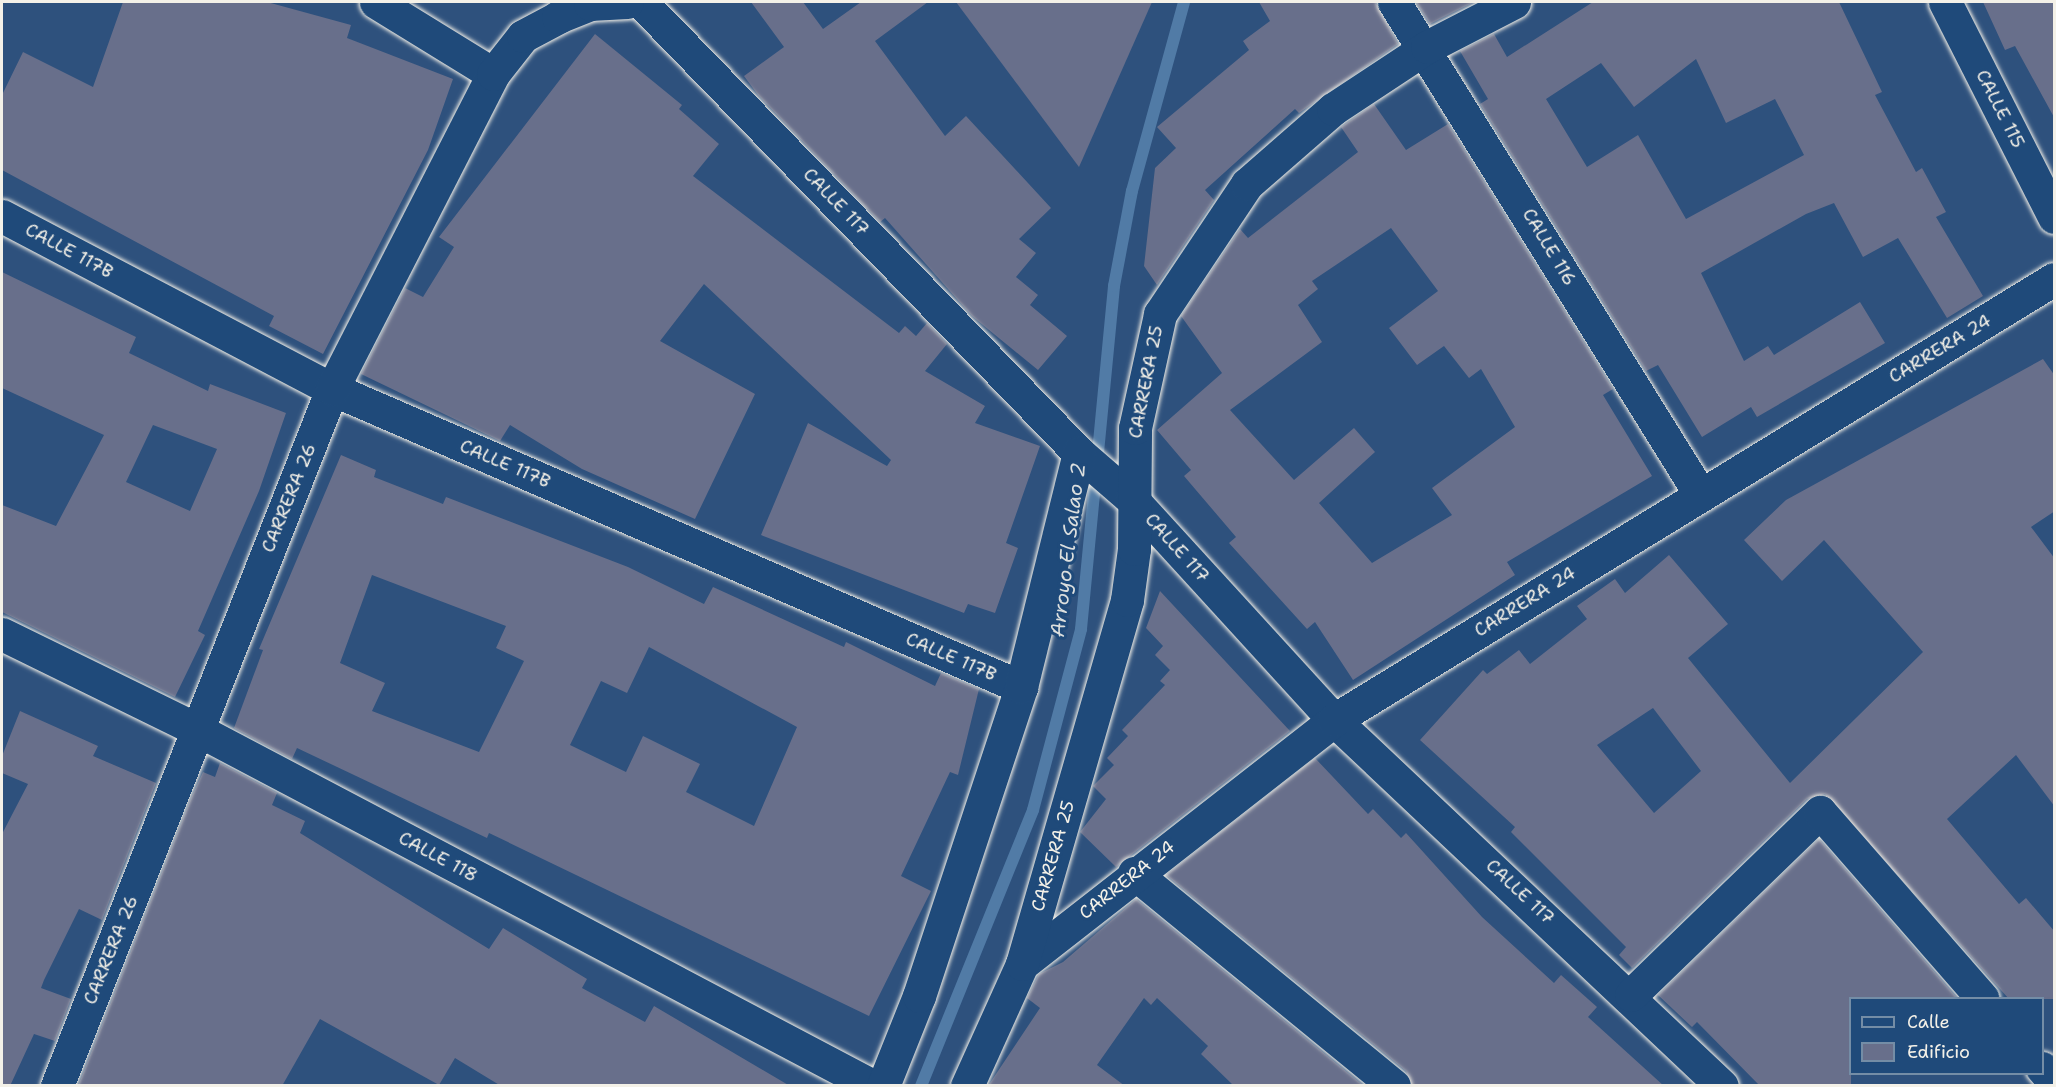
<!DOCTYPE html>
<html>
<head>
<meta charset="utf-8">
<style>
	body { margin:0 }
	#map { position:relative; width:2056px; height:1087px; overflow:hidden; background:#2e517d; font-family:"Shantell Sans",sans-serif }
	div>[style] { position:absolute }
	.stream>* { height:12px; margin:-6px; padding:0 6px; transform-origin:6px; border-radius:6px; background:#517ba6 }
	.building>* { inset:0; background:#686f8b }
	.roads { filter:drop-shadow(0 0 2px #f4f1e8) drop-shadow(0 0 2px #f4f1e8) }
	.street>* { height:33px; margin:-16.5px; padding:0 16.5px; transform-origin:16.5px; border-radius:16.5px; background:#1f4a7a }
	.secondary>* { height:33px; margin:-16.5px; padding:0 16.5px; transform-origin:16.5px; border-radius:16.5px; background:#1f4a7a }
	span { translate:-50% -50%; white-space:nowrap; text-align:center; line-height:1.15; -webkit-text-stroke:6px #1f4a7a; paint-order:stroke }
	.street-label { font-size:18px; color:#f4f1e8 }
	.water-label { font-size:20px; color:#dcdfde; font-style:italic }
	.frame { position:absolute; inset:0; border:3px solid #f4f1e8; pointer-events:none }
	.legend { position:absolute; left:1849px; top:997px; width:195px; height:78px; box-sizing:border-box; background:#1f4a7a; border:2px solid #748da6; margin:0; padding:8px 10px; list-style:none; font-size:18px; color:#f4f1e8 }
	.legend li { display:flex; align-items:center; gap:12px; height:30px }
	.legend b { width:30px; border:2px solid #748da6 }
</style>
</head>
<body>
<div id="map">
	<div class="stream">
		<i style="left:921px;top:1086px;width:298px;rotate:-67.9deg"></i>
		<i style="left:1033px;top:810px;width:187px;rotate:-75.1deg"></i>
		<i style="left:1081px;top:629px;width:345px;rotate:-84.5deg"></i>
		<i style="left:1114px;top:286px;width:97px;rotate:-79.3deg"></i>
		<i style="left:1132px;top:191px;width:196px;rotate:-74.6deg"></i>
	</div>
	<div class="building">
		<i style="clip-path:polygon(123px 2px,267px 2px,351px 25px,347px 38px,453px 79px,428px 150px,323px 354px,269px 326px,274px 316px,2px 170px,2px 95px,23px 52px,93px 87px)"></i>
		<i style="clip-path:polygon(751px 2px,803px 2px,823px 29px,861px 2px,928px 2px,875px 41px,945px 136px,966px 116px,1051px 208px,1019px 239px,1036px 253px,1016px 277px,1038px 295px,1030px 305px,1067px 336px,1038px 370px,972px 316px,885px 218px,880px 222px,758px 95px,744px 76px,784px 47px)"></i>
		<i style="clip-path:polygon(956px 2px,1152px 2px,1079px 167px)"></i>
		<i style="clip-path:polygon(1259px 2px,1375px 2px,1398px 44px,1299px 113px,1295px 109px,1205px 190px,1214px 200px,1157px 285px,1144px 266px,1155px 168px,1176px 148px,1157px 127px,1249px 50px,1243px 41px,1270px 21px)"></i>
		<i style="clip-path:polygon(1416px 2px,1474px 2px,1430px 24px)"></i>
		<i style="clip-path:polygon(evenodd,1593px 2px,1839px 2px,1882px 92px,1875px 95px,1916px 172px,1922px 168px,1946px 212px,1936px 217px,1983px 296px,1947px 318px,1898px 238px,1863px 257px,1834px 203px,1806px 214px,1701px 273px,1744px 361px,1768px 346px,1774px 355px,1860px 302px,1885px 343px,1757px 417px,1751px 407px,1702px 437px,1658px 365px,1646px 371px,1480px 104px,1488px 99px,1460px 51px,1494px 34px,1507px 57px,1593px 2px,1696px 59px,1726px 123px,1775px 99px,1804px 155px,1686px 219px,1638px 135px,1587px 167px,1546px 99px,1601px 63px,1634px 107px,1696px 59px)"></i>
		<i style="clip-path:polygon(1983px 2px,2055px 2px,2055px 119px,2015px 46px,2005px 50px)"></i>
		<i style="clip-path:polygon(595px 34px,682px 105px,679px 109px,719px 144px,693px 176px,899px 333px,905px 326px,916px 336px,927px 323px,947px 344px,925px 371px,985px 406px,975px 423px,1040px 446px,1006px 543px,1018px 548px,995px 613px,968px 604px,964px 613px,761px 535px,808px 423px,887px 466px,891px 460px,704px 284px,660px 341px,755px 394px,695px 519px,582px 469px,510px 425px,500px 441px,361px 374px,405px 288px,423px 297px,454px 247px,439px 237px)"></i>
		<i style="clip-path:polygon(evenodd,1374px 104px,1406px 150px,1448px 124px,1613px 389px,1603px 395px,1652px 476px,1507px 562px,1515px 575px,1353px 680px,1315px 622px,1307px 629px,1229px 543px,1236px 537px,1184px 476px,1191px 470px,1157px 430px,1222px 373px,1181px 316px,1240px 229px,1248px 238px,1358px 152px,1341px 127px,1374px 104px,1391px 228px,1438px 291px,1389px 328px,1417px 365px,1444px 346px,1469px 378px,1481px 369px,1515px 427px,1432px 488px,1452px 515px,1372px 563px,1319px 503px,1375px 452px,1354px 428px,1294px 480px,1230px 410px,1322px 342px,1298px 305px,1318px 289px,1312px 281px,1391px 228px)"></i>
		<i style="clip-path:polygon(evenodd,2px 272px,136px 337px,129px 353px,208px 391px,210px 384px,286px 413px,259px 491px,198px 631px,205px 635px,175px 697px,2px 612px,2px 505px,56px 526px,104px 435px,2px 388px,2px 272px,153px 425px,217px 449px,190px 511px,126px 482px,153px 425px)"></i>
		<i style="clip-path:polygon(evenodd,2043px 359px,2055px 376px,2055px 511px,2031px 527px,2055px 559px,2055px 807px,2016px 755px,1947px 819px,2019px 904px,2026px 898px,2055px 932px,2055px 999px,2009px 999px,1825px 794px,1807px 799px,1632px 968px,1619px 955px,1626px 947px,1511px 832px,1515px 827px,1420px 740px,1483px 670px,1487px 674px,1519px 650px,1530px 664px,1587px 619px,1577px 606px,1615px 579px,1625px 593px,1669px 555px,1728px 624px,1688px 658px,1790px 783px,1923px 652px,1824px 540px,1782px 581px,1744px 540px,1786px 500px,2043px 359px,1653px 708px,1701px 771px,1654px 813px,1597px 745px,1653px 708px)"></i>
		<i style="clip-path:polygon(evenodd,341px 455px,376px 470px,374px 477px,443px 504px,446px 497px,628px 567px,704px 604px,713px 587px,844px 647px,846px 642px,935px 686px,941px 673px,979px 689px,958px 775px,950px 772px,901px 876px,931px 891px,869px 1016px,489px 833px,487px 838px,297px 748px,292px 759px,234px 728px,263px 650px,259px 649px,341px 455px,372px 575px,506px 626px,496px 648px,524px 661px,479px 752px,372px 711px,385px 683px,340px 663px,372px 575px,341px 455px,649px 647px,797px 727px,754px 826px,686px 792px,700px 764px,643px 736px,626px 772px,570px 745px,601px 681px,627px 693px,649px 647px)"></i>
		<i style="clip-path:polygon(1160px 591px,1290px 731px,1116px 867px,1080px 832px,1106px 799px,1093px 786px,1114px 765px,1107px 758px,1128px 736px,1122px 730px,1165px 685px,1160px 681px,1170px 670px,1155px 655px,1163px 646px,1146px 628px)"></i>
		<i style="clip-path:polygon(20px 711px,98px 746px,93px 756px,156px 783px,102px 920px,79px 909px,44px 980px,41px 988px,71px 999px,55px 1041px,34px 1034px,10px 1086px,2px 1086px,2px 834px,28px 784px,2px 773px,2px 756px)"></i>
		<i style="clip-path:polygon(1315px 758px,1368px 814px,1373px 809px,1401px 838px,1406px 833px,1482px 917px,1554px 983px,1561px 975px,1597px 1007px,1588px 1017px,1664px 1086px,1412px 1086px,1406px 1071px,1166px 875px)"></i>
		<i style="clip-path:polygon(220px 763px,277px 793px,272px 805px,305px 821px,300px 833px,489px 949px,503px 928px,587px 979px,582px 988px,645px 1022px,654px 1006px,790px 1086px,501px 1086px,455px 1058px,439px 1085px,320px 1019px,282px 1086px,78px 1086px,191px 798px,203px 772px,215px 777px)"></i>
		<i style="clip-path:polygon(1819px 839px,1957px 998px,1851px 999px,1851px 1086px,1760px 1086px,1697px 1022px,1692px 1027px,1658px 995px)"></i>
		<i style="clip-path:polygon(1136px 899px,1364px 1086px,1234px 1086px,1201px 1054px,1208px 1046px,1157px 998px,1151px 1005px,1144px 998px,1097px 1065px,1125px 1086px,988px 1086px,1040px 1008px,1027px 998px,1039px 974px,1063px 962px)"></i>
	</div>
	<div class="roads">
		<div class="street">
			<i style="left:376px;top:2px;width:137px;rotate:31.6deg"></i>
			<i style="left:641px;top:2px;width:629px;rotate:45.84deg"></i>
			<i style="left:1079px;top:453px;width:70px;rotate:41deg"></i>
			<i style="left:1132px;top:499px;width:299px;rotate:47.6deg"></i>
			<i style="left:1334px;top:720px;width:533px;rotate:43.33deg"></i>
			<i style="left:1394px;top:2px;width:579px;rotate:58.12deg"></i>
			<i style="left:1945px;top:2px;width:241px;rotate:63.1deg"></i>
			<i style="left:2px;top:216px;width:373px;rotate:27.7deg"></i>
			<i style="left:332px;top:389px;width:751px;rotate:23.39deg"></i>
			<i style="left:2px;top:634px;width:218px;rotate:26.1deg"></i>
			<i style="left:198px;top:730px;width:763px;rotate:27.81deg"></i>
			<i style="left:1134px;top:873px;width:336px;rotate:39.3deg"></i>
			<i style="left:1022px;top:964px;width:396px;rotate:-38deg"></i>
			<i style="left:1334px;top:720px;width:844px;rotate:-31.49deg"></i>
			<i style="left:1631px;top:995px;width:263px;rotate:-44.1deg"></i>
			<i style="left:1820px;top:812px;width:247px;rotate:48.9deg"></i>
			<i style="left:2042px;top:1068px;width:18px;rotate:49deg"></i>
			<i style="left:883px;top:1086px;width:97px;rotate:-68.2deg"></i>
			<i style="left:919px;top:996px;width:325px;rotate:-71.7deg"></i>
			<i style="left:1021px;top:687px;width:241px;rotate:-76.1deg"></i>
			<i style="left:967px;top:1086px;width:134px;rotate:-65.7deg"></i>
			<i style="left:1022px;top:964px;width:379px;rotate:-73.9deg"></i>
			<i style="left:1127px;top:600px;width:51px;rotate:-82.2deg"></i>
			<i style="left:1134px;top:549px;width:121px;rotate:-89.5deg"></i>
			<i style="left:1135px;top:428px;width:117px;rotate:-77.6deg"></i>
			<i style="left:1160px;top:314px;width:156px;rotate:-56.2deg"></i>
			<i style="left:1247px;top:184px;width:114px;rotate:-41.1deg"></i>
			<i style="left:1333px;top:109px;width:113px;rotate:-33.4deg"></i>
			<i style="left:1427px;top:47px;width:98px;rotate:-27.3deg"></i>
		</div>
		<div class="secondary">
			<i style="left:57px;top:1086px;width:749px;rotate:-68.47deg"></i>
			<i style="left:332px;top:389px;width:354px;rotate:-62.9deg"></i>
			<i style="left:493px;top:74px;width:48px;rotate:-51.7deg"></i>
			<i style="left:523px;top:36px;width:40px;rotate:-28deg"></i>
			<i style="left:558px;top:17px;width:35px;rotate:-22deg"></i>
			<i style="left:590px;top:4px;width:37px;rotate:-3deg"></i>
		</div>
	</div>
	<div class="street-label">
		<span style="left:2000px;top:109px;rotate:63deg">CALLE 115</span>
		<span style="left:836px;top:202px;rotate:46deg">CALLE 117</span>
		<span style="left:1549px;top:247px;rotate:59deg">CALLE 116</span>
		<span style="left:69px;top:251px;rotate:28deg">CALLE 117B</span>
		<span style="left:1940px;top:349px;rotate:-31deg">CARRERA 24</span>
		<span style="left:1146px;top:382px;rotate:-79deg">CARRERA 25</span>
		<span style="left:505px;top:464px;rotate:23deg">CALLE 117B</span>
		<span style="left:289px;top:498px;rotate:-68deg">CARRERA 26</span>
		<span style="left:1177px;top:548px;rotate:48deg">CALLE 117</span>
		<span style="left:1525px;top:602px;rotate:-32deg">CARRERA 24</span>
		<span style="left:951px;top:657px;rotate:23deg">CALLE 117B</span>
		<span style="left:1053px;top:856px;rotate:-74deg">CARRERA 25</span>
		<span style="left:438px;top:857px;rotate:28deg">CALLE 118</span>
		<span style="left:1127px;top:880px;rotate:-38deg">CARRERA 24</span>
		<span style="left:1520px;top:892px;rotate:43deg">CALLE 117</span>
		<span style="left:111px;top:950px;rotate:-68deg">CARRERA 26</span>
	</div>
	<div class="water-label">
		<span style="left:1068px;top:550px;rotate:-83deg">Arroyo El Salao 2</span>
	</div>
	<div class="frame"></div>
	<ul class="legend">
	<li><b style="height:8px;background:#1f4a7a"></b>Calle</li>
	<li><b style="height:16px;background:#686f8b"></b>Edificio</li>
	</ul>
</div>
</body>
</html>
